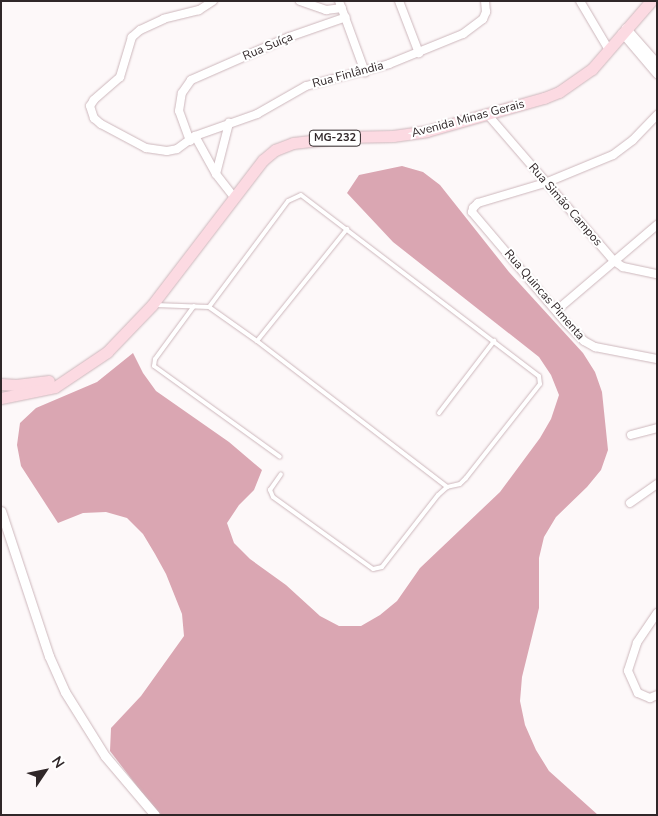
<!DOCTYPE html>
<html>
<head>
<meta charset="utf-8">
<style>
	body { margin:0 }
	#map { position:relative; width:658px; height:816px; overflow:hidden; background:#fdf8f9; font-family:"Nunito Sans",sans-serif }
	div>[style] { position:absolute }
	.forest>* { inset:0; background:#daa6b2 }
	.roads { filter:drop-shadow(0 0 1px #cdb7bc) drop-shadow(0 0 1px #cdb7bc) }
	.service>* { height:4px; margin:-2px; padding:0 2px; transform-origin:2px; border-radius:2px; background:#fff }
	.minor>* { height:8px; margin:-4px; padding:0 4px; transform-origin:4px; border-radius:4px; background:#fff }
	.tertiary>* { height:9px; margin:-4.5px; padding:0 4.5px; transform-origin:4.5px; border-radius:4.5px; background:#fff }
	.primary>* { height:11px; margin:-5.5px; padding:0 5.5px; transform-origin:5.5px; border-radius:5.5px; background:#fcdae2 }
	span { translate:-50% -50%; white-space:nowrap; text-align:center; line-height:1.15; -webkit-text-stroke:4px #fff; paint-order:stroke }
	.shield-label span { padding:1px 4px; background:#fff; border:1px solid; border-radius:4px; -webkit-text-stroke-width:0 }
	.shield-label { font-size:11px; color:#302729; font-weight:700 }
	.street-label { font-size:12px; color:#302729 }
	.frame { position:absolute; inset:0; border:2px solid #302729; pointer-events:none }
	.north { position:absolute; left:20px; top:746px; width:50px; height:50px; -webkit-text-stroke:4px #fff; paint-order:stroke; rotate:56deg; font-size:14px; font-weight:700; line-height:20px; text-align:center; color:#302729 }
	.north::after { content:''; display:block; margin:auto; width:18px; height:22px; background:#302729; clip-path:polygon(50% 0,100% 100%,50% 72%,0 100%) }
</style>
</head>
<body>
<div id="map">
	<div class="forest">
		<i style="clip-path:polygon(402px 166px,423px 172px,440px 185px,509px 272px,583px 353px,595px 372px,602px 392px,608px 450px,601px 470px,587px 487px,556px 517px,544px 537px,539px 558px,539px 608px,522px 677px,520px 701px,525px 725px,536px 750px,549px 771px,598px 815px,159px 815px,110px 751px,111px 728px,141px 696px,184px 636px,182px 614px,166px 574px,155px 554px,143px 534px,127px 518px,106px 512px,83px 513px,58px 523px,21px 466px,17px 445px,20px 423px,36px 408px,97px 382px,133px 353px,143px 373px,156px 391px,229px 442px,262px 470px,254px 490px,239px 505px,227px 523px,234px 543px,250px 559px,286px 585px,320px 616px,339px 626px,361px 626px,380px 615px,397px 601px,420px 568px,500px 492px,540px 438px,551px 419px,559px 395px,551px 375px,539px 357px,393px 242px,347px 193px,359px 175px)"></i>
	</div>
	<div class="roads">
		<div class="service">
			<i style="left:155px;top:305px;width:54px;rotate:2.1deg"></i>
			<i style="left:209px;top:307px;width:59px;rotate:35.3deg"></i>
			<i style="left:257px;top:341px;width:240px;rotate:37.5deg"></i>
			<i style="left:194px;top:306px;width:66px;rotate:126.3deg"></i>
			<i style="left:155px;top:359px;width:7px;rotate:98deg"></i>
			<i style="left:154px;top:366px;width:155px;rotate:35.8deg"></i>
			<i style="left:209px;top:307px;width:132px;rotate:-53.3deg"></i>
			<i style="left:288px;top:201px;width:14px;rotate:-25deg"></i>
			<i style="left:301px;top:195px;width:299px;rotate:37.3deg"></i>
			<i style="left:539px;top:376px;width:8px;rotate:83deg"></i>
			<i style="left:540px;top:384px;width:120px;rotate:128.2deg"></i>
			<i style="left:466px;top:478px;width:8px;rotate:135deg"></i>
			<i style="left:460px;top:484px;width:13px;rotate:167deg"></i>
			<i style="left:447px;top:487px;width:12px;rotate:138deg"></i>
			<i style="left:438px;top:495px;width:91px;rotate:127.9deg"></i>
			<i style="left:382px;top:567px;width:9px;rotate:167deg"></i>
			<i style="left:373px;top:569px;width:123px;rotate:-144.2deg"></i>
			<i style="left:273px;top:497px;width:8px;rotate:-113deg"></i>
			<i style="left:270px;top:490px;width:19px;rotate:-55deg"></i>
			<i style="left:257px;top:341px;width:144px;rotate:-51.2deg"></i>
			<i style="left:439px;top:413px;width:91px;rotate:-52.6deg"></i>
		</div>
		<div class="minor">
			<i style="left:213px;top:1px;width:17px;rotate:147deg"></i>
			<i style="left:199px;top:10px;width:36px;rotate:166deg"></i>
			<i style="left:164px;top:19px;width:26px;rotate:155deg"></i>
			<i style="left:140px;top:30px;width:11px;rotate:139deg"></i>
			<i style="left:132px;top:37px;width:42px;rotate:106.7deg"></i>
			<i style="left:120px;top:77px;width:35px;rotate:139deg"></i>
			<i style="left:94px;top:100px;width:7px;rotate:124deg"></i>
			<i style="left:90px;top:106px;width:13px;rotate:72deg"></i>
			<i style="left:94px;top:118px;width:9px;rotate:41deg"></i>
			<i style="left:101px;top:124px;width:51px;rotate:28.1deg"></i>
			<i style="left:146px;top:148px;width:21px;rotate:8deg"></i>
			<i style="left:167px;top:151px;width:10px;rotate:-11deg"></i>
			<i style="left:177px;top:149px;width:22px;rotate:-36deg"></i>
			<i style="left:195px;top:136px;width:66px;rotate:-19.5deg"></i>
			<i style="left:257px;top:114px;width:56px;rotate:-29.7deg"></i>
			<i style="left:306px;top:86px;width:86px;rotate:-14.8deg"></i>
			<i style="left:389px;top:64px;width:80px;rotate:-22.1deg"></i>
			<i style="left:463px;top:34px;width:25px;rotate:-37deg"></i>
			<i style="left:483px;top:19px;width:8px;rotate:-67deg"></i>
			<i style="left:486px;top:12px;width:11px;rotate:-95deg"></i>
			<i style="left:300px;top:1px;width:28px;rotate:19deg"></i>
			<i style="left:326px;top:10px;width:16px;rotate:-7deg"></i>
			<i style="left:339px;top:1px;width:76px;rotate:69.9deg"></i>
			<i style="left:399px;top:1px;width:56px;rotate:69deg"></i>
			<i style="left:580px;top:1px;width:57px;rotate:59.4deg"></i>
			<i style="left:626px;top:28px;width:47px;rotate:48.5deg"></i>
			<i style="left:622px;top:33px;width:54px;rotate:49.5deg"></i>
			<i style="left:488px;top:115px;width:193px;rotate:49.2deg"></i>
			<i style="left:614px;top:261px;width:11px;rotate:34deg"></i>
			<i style="left:623px;top:267px;width:35px;rotate:12deg"></i>
			<i style="left:657px;top:115px;width:35px;rotate:134deg"></i>
			<i style="left:633px;top:140px;width:25px;rotate:143deg"></i>
			<i style="left:613px;top:155px;width:74px;rotate:157.6deg"></i>
			<i style="left:545px;top:183px;width:70px;rotate:163.4deg"></i>
			<i style="left:478px;top:203px;width:7px;rotate:135deg"></i>
			<i style="left:473px;top:208px;width:4px;rotate:104deg"></i>
			<i style="left:472px;top:212px;width:145px;rotate:49.7deg"></i>
			<i style="left:566px;top:323px;width:25px;rotate:45deg"></i>
			<i style="left:584px;top:341px;width:13px;rotate:29deg"></i>
			<i style="left:595px;top:347px;width:63px;rotate:11deg"></i>
			<i style="left:195px;top:136px;width:43px;rotate:61.1deg"></i>
			<i style="left:216px;top:174px;width:29px;rotate:52deg"></i>
			<i style="left:190px;top:141px;width:32px;rotate:-110deg"></i>
			<i style="left:179px;top:111px;width:18px;rotate:-81deg"></i>
			<i style="left:182px;top:93px;width:16px;rotate:-55deg"></i>
			<i style="left:191px;top:80px;width:107px;rotate:-23.7deg"></i>
			<i style="left:289px;top:37px;width:60px;rotate:-19.3deg"></i>
			<i style="left:216px;top:174px;width:53px;rotate:-75.7deg"></i>
			<i style="left:557px;top:310px;width:131px;rotate:-40.4deg"></i>
			<i style="left:631px;top:435px;width:27px;rotate:-15deg"></i>
			<i style="left:630px;top:503px;width:33px;rotate:-35deg"></i>
			<i style="left:657px;top:613px;width:36px;rotate:124deg"></i>
			<i style="left:637px;top:643px;width:29px;rotate:108deg"></i>
			<i style="left:628px;top:671px;width:24px;rotate:66deg"></i>
			<i style="left:638px;top:693px;width:13px;rotate:23deg"></i>
			<i style="left:650px;top:698px;width:8px;rotate:-23deg"></i>
		</div>
		<div class="tertiary">
			<i style="left:1px;top:511px;width:153px;rotate:71.7deg"></i>
			<i style="left:49px;top:656px;width:39px;rotate:66deg"></i>
			<i style="left:65px;top:692px;width:75px;rotate:58deg"></i>
			<i style="left:105px;top:756px;width:77px;rotate:49.7deg"></i>
		</div>
		<div class="primary">
			<i style="left:1px;top:384px;width:15px;rotate:4deg"></i>
			<i style="left:16px;top:385px;width:33px;rotate:-7deg"></i>
			<i style="left:1px;top:398px;width:55px;rotate:-11.5deg"></i>
			<i style="left:55px;top:387px;width:63px;rotate:-33.9deg"></i>
			<i style="left:107px;top:352px;width:65px;rotate:-46.2deg"></i>
			<i style="left:152px;top:305px;width:183px;rotate:-52.6deg"></i>
			<i style="left:263px;top:160px;width:16px;rotate:-40deg"></i>
			<i style="left:275px;top:150px;width:19px;rotate:-21deg"></i>
			<i style="left:293px;top:143px;width:53px;rotate:-6.5deg"></i>
			<i style="left:346px;top:137px;width:47px;rotate:-1.2deg"></i>
			<i style="left:393px;top:136px;width:34px;rotate:-8deg"></i>
			<i style="left:427px;top:131px;width:122px;rotate:-15.8deg"></i>
			<i style="left:544px;top:98px;width:16px;rotate:-22deg"></i>
			<i style="left:559px;top:92px;width:40px;rotate:-34.9deg"></i>
			<i style="left:592px;top:69px;width:90px;rotate:-49.1deg"></i>
		</div>
	</div>
	<div class="shield-label">
		<span style="left:335px;top:138px">MG-232</span>
	</div>
	<div class="street-label">
		<span style="left:268px;top:47px;rotate:-23deg">Rua Suíça</span>
		<span style="left:348px;top:75px;rotate:-15deg">Rua Finlândia</span>
		<span style="left:468px;top:119px;rotate:-15deg">Avenida Minas Gerais</span>
		<span style="left:565px;top:205px;rotate:49deg">Rua Simão Campos</span>
		<span style="left:544px;top:295px;rotate:49deg">Rua Quincas Pimenta</span>
	</div>
	<div class="frame"></div>
	<div class="north">N</div>
</div>
</body>
</html>
